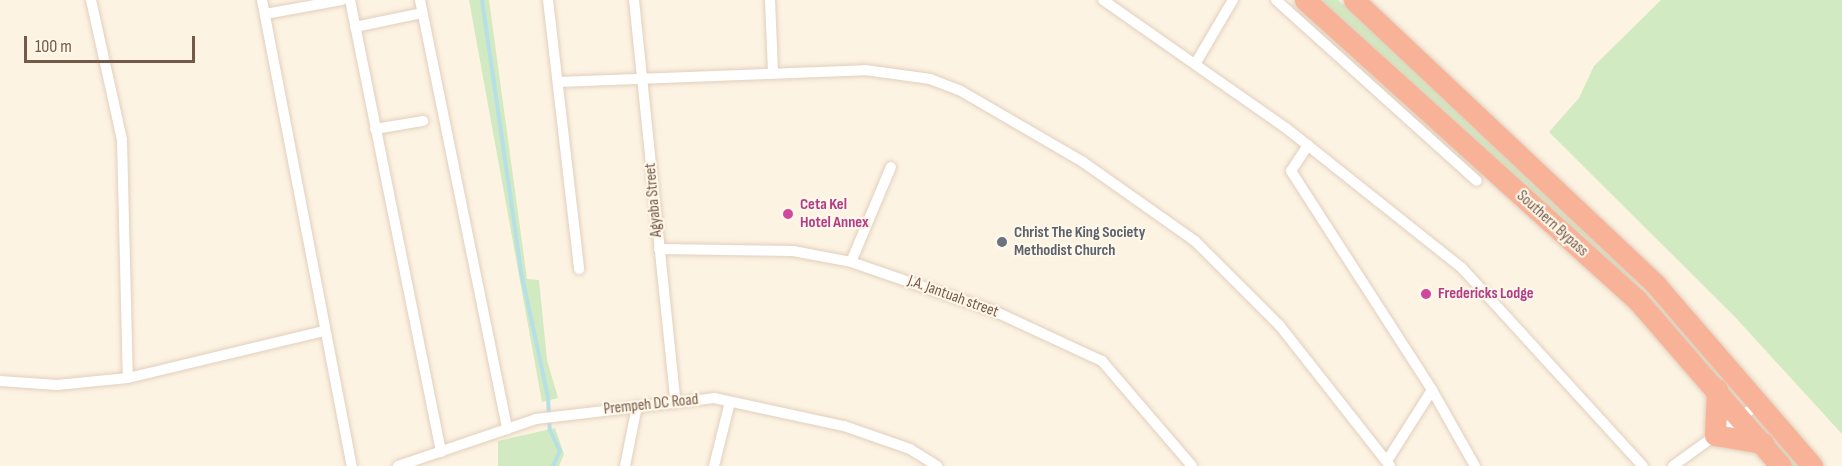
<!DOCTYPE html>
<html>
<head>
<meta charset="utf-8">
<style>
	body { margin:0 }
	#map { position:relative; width:1842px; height:466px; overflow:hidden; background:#fdf3e2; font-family:"Sofia Sans Condensed",sans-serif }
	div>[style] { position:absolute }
	.green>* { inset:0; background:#d1eac1 }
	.stream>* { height:4px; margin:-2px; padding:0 2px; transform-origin:2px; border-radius:2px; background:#b7dfe6 }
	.roads { filter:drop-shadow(0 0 2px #e1cfbe) drop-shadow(0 0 2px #e1cfbe) }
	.street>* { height:10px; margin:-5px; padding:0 5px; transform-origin:5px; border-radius:5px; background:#fff }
	.highway>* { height:21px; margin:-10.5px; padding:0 10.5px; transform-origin:10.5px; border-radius:10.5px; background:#f8b298 }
	.dots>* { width:16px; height:16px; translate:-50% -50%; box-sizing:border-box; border:3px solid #fff7e9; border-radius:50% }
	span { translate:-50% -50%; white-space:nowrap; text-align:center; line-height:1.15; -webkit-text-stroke:4.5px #fff7e9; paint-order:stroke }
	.street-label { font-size:16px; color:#755948 }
	.hotel-label { font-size:16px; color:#b23c85; font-weight:700 }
	.left { translate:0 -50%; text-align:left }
	.worship-label { font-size:16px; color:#5b616d; font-weight:700 }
	.scale { position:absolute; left:24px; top:36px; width:171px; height:27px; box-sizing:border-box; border:3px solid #755948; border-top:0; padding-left:8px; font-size:18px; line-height:21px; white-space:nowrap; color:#755948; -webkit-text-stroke:4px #fff7e9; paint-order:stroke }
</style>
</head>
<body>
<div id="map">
	<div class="green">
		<i style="clip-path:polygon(469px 0,489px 0,527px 279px,539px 280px,547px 360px,558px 398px,542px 402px)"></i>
		<i style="clip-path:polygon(1311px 0,1338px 0,1423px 75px,1576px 218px,1738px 391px,1732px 396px)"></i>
		<i style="clip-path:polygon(1661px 0,1842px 0,1842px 434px,1735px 317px,1549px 132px,1579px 98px,1594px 66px)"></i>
		<i style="clip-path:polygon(1765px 420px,1800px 466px,1792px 466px,1759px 425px)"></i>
		<i style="clip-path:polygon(555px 428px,564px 454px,559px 466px,498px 466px,498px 441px)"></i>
	</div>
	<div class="stream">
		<i style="left:482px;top:0;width:275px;rotate:81.8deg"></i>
		<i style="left:521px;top:272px;width:128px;rotate:77.8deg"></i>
		<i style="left:548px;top:397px;width:33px;rotate:87deg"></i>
		<i style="left:550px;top:430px;width:23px;rotate:65deg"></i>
		<i style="left:560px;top:451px;width:17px;rotate:115deg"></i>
	</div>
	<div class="roads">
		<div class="street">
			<i style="left:91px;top:0;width:143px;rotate:77.5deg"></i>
			<i style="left:122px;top:140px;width:238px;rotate:88.6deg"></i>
			<i style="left:262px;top:0;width:475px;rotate:79.1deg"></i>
			<i style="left:350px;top:0;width:461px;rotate:78.6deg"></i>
			<i style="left:420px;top:0;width:438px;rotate:78.5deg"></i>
			<i style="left:548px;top:0;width:271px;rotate:83.4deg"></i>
			<i style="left:634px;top:0;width:402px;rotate:84.1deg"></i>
			<i style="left:770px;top:0;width:71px;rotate:87.6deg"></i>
			<i style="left:1103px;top:0;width:223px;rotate:35deg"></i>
			<i style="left:1286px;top:128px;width:225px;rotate:38.5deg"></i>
			<i style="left:1462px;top:268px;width:268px;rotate:47.6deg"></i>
			<i style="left:1276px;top:0;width:270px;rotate:42deg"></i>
			<i style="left:265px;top:14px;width:78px;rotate:-10.3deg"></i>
			<i style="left:355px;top:27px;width:68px;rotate:-11.8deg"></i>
			<i style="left:1197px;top:61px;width:71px;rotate:-59.5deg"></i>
			<i style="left:558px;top:82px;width:307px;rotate:-2.2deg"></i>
			<i style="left:865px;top:70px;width:66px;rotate:7.9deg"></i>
			<i style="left:930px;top:79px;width:33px;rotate:21deg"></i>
			<i style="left:961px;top:91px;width:141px;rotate:30.2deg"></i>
			<i style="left:1083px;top:162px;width:137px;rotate:35.2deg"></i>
			<i style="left:1195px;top:241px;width:120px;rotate:45deg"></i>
			<i style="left:1280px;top:326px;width:178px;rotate:51.8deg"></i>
			<i style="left:375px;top:129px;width:49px;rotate:-9.5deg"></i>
			<i style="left:1308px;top:145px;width:31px;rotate:123deg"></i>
			<i style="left:1291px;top:171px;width:260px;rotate:57.2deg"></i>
			<i style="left:1432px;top:390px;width:84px;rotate:122.4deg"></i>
			<i style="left:659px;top:249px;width:134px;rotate:0.9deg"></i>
			<i style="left:793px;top:251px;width:59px;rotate:10.7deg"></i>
			<i style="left:851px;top:262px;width:153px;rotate:19deg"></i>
			<i style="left:996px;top:312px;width:117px;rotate:24.8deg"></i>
			<i style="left:1102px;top:361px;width:138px;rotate:49.4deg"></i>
			<i style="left:851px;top:262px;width:103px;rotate:-67.2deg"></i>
			<i style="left:0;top:381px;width:57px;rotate:4deg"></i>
			<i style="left:57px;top:385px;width:71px;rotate:-5.6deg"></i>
			<i style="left:128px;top:378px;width:202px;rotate:-13.5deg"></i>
			<i style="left:1432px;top:390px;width:87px;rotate:60.5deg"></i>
			<i style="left:398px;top:466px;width:146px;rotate:-18.8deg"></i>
			<i style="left:536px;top:419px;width:179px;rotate:-6.7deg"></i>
			<i style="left:714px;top:398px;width:133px;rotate:12.2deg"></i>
			<i style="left:844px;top:426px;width:70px;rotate:19.2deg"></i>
			<i style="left:910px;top:449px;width:32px;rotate:32deg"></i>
			<i style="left:625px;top:466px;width:61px;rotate:-78.7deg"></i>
			<i style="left:714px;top:466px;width:66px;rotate:-76deg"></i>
			<i style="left:1673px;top:466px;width:107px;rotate:-35.9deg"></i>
		</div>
		<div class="highway">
			<i style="left:1305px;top:0;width:449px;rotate:42.1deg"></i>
			<i style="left:1638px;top:301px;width:218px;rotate:49.1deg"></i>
			<i style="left:1354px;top:0;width:415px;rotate:43.3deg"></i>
			<i style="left:1656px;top:285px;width:239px;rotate:49.2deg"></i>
			<i style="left:1717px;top:389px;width:46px;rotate:92.5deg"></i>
			<i style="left:1715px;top:435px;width:49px;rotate:9.5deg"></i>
		</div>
	</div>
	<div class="dots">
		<i style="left:788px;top:214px;background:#d1479c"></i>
		<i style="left:1002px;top:242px;background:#6b7280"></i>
		<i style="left:1426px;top:294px;background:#d1479c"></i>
	</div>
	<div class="street-label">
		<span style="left:654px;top:200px;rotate:-95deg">Agyaba Street</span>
		<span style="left:1552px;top:224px;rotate:42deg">Southern Bypass</span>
		<span style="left:953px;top:297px;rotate:20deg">J.A. Jantuah street</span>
		<span style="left:651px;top:405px;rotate:-6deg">Prempeh DC Road</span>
	</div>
	<div class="hotel-label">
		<span class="left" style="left:800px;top:214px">Ceta Kel<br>Hotel Annex</span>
		<span class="left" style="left:1438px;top:294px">Fredericks Lodge</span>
	</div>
	<div class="worship-label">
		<span class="left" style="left:1014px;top:242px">Christ The King Society<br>Methodist Church</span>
	</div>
	<div class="scale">100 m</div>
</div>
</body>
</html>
